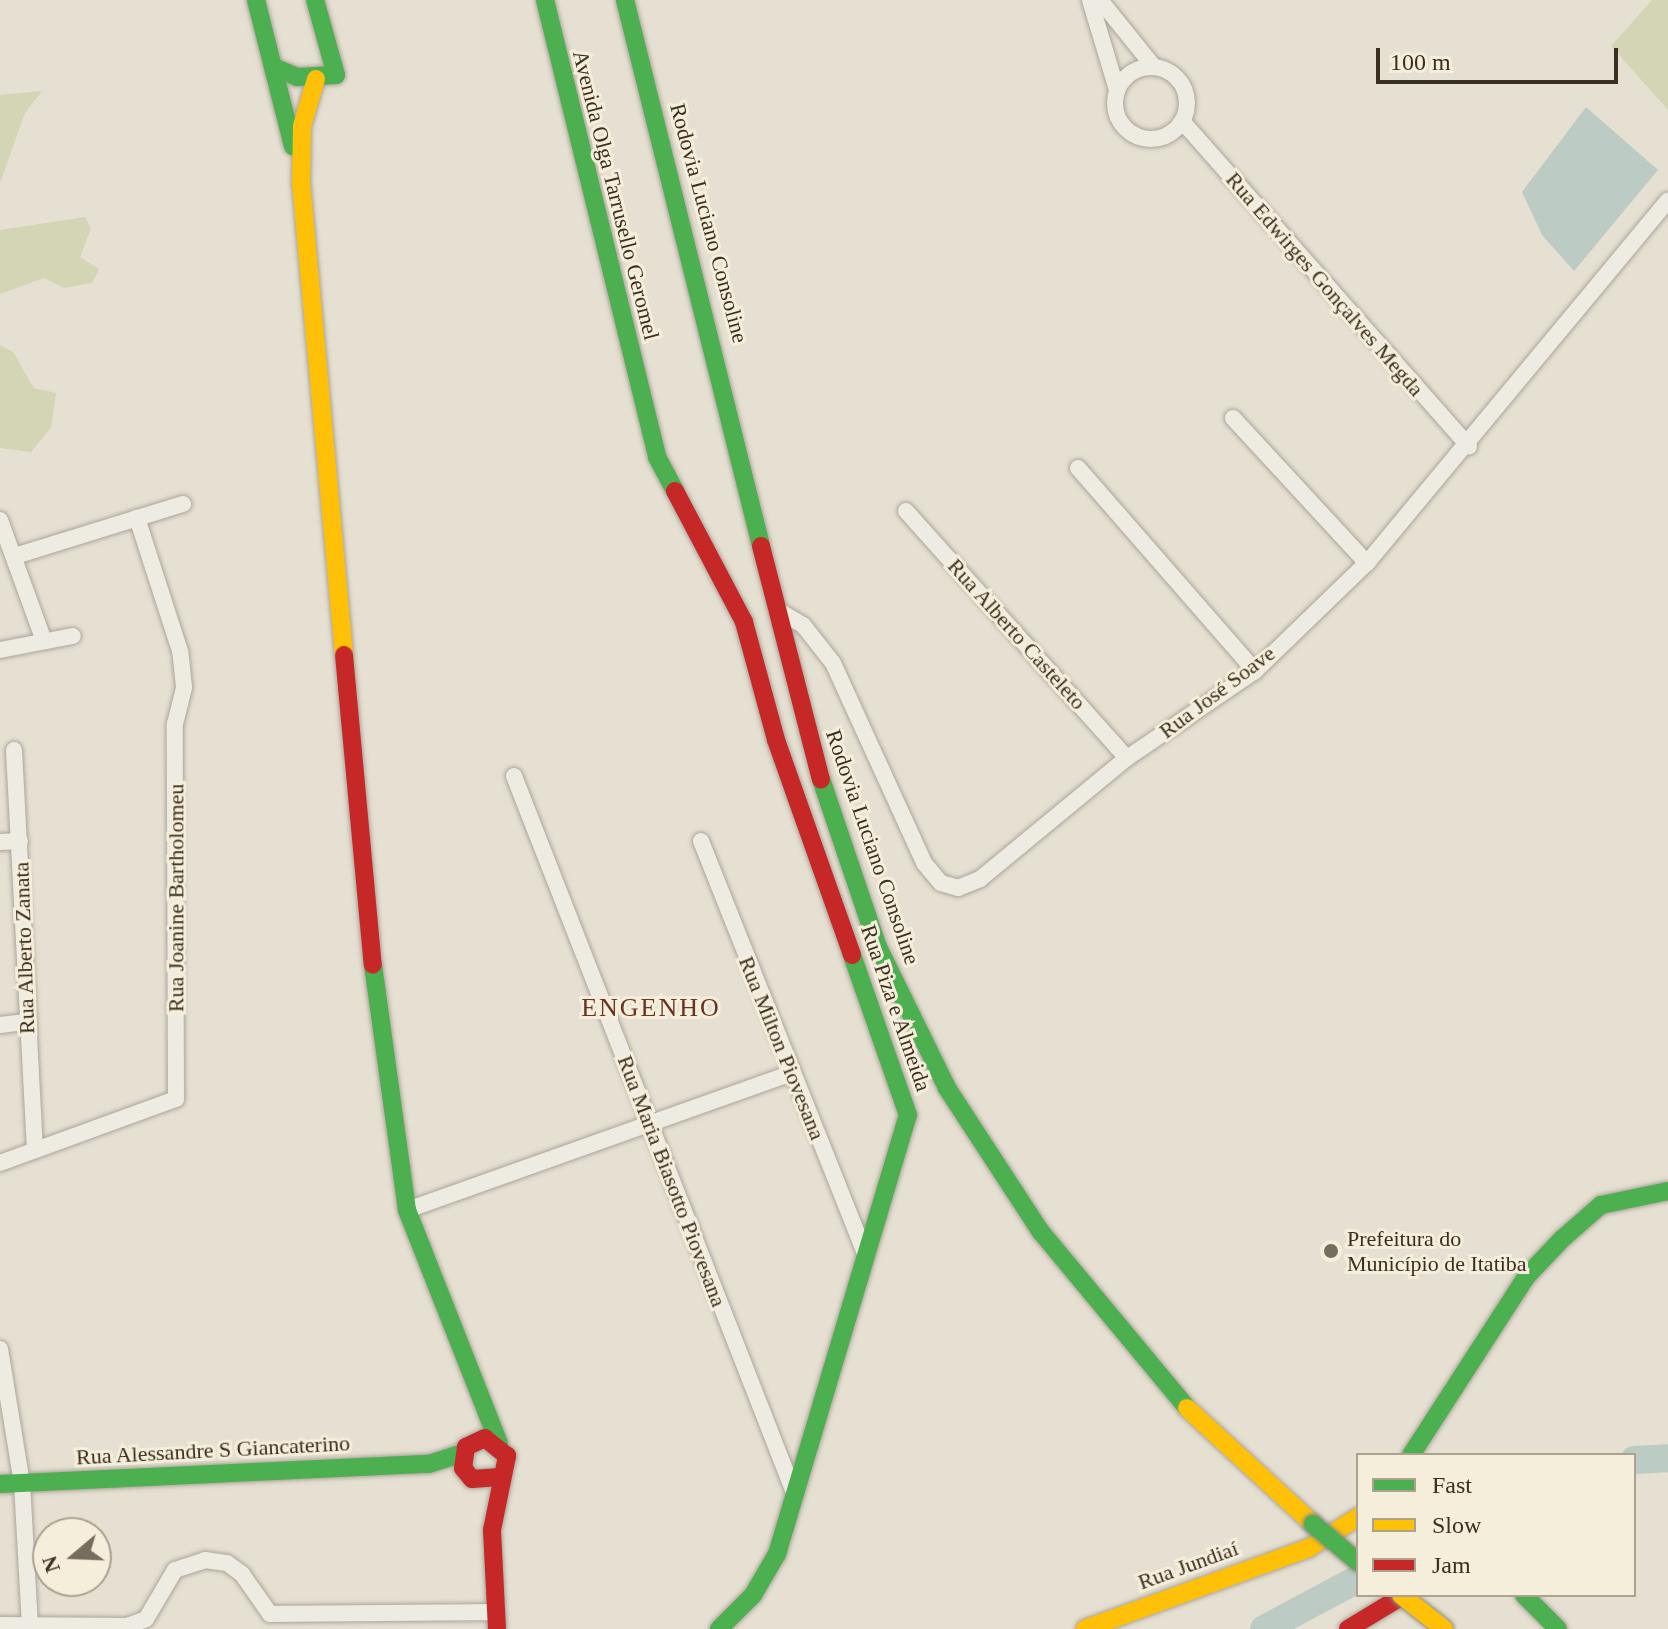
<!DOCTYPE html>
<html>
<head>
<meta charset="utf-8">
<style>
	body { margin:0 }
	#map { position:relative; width:1668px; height:1629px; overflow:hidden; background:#e6e0d2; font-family:Georgia,serif }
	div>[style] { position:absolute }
	.green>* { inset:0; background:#d4d5b5 }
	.water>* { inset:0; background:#bccbc3 }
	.river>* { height:28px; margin:-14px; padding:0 14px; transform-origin:14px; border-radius:14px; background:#bccbc3 }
	.roads { filter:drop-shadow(0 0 2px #aca59a) drop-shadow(0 0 2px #aca59a) }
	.street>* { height:16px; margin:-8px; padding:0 8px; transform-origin:8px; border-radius:8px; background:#eeebe3 }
	.street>.ring { margin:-8px; padding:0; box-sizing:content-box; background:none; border:16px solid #eeebe3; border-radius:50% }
	.fast>* { height:18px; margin:-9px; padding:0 9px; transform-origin:9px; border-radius:9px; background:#4caf50 }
	.slow>* { height:18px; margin:-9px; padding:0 9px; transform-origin:9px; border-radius:9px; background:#ffc107 }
	.jam>* { height:18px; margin:-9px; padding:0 9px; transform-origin:9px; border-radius:9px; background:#c62828 }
	.bridges { filter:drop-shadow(0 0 2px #918b81) drop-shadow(0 0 2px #918b81) }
	.fast-bridge>* { height:18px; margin:-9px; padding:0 9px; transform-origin:9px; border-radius:9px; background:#4caf50 }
	.slow-bridge>* { height:18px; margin:-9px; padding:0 9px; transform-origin:9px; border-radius:9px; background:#ffc107 }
	.dots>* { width:22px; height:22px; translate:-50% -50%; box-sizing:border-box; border:4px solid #f5eeda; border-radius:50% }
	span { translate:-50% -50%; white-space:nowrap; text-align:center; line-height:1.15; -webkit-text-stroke:6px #f5eeda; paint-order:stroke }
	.street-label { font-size:22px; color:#3b2f21 }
	.poi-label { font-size:22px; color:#3b2f21 }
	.left { translate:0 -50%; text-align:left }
	.quarter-label { font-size:26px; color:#673322; letter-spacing:2px }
	.legend { position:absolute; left:1356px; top:1453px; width:280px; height:144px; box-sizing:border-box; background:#f5eeda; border:2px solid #aba290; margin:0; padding:10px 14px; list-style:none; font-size:24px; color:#3b2f21 }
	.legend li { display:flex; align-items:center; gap:16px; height:40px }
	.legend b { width:40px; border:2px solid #aba290 }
	.north { position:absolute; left:32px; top:1517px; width:80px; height:80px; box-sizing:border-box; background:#f5eeda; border:2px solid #aba290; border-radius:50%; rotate:251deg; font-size:22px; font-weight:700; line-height:32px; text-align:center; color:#3b2f21 }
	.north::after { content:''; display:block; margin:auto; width:28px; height:36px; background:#776d5f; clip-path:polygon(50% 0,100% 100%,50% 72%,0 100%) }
	.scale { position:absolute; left:1376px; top:48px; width:242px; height:36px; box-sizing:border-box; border:4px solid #3b2f21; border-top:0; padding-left:10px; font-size:24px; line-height:28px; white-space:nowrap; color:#3b2f21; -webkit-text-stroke:6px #f5eeda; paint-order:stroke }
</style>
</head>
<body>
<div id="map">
	<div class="green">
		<i style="clip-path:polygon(1652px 0,1668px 0,1668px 110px,1611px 46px)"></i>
		<i style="clip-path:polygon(42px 91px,25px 113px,0 183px,0 95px)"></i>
		<i style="clip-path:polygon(85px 217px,91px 229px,80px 257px,99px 269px,92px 283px,64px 288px,44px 278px,0 294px,0 230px)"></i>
		<i style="clip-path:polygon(0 345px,13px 352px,34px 388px,56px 393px,51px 428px,31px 452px,0 448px)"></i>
	</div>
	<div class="water">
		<i style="clip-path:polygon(1586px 107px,1658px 170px,1574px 271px,1542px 235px,1522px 192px)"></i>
	</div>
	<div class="river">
		<i style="left:1634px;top:1460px;width:34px;rotate:-3deg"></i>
		<i style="left:1264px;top:1629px;width:106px;rotate:-28deg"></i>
	</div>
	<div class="roads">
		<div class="street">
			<i style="left:1090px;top:0;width:94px;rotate:73.3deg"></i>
			<i style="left:1100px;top:0;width:86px;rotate:51.1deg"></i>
			<i class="ring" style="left:1115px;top:67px;width:56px;height:56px"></i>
			<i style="left:1182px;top:121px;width:434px;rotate:48.6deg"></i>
			<i style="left:1233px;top:418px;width:197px;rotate:47.3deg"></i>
			<i style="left:1078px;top:468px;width:269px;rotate:48.9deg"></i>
			<i style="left:906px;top:511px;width:331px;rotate:48.2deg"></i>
			<i style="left:0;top:520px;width:129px;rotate:70deg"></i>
			<i style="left:15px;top:556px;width:176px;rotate:-17.2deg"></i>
			<i style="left:776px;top:609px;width:31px;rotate:31deg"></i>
			<i style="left:803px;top:625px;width:48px;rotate:51.7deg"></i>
			<i style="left:833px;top:663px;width:220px;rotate:65.5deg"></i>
			<i style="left:924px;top:863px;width:26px;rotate:50deg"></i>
			<i style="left:941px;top:883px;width:18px;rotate:16deg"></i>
			<i style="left:958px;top:888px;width:24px;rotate:-22deg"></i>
			<i style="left:980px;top:879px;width:190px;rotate:-39.5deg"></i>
			<i style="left:1127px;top:758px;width:155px;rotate:-34.2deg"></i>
			<i style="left:1255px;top:671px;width:156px;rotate:-44deg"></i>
			<i style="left:1367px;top:563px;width:471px;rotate:-50.3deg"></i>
			<i style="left:0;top:650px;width:74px;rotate:-10.9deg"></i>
			<i style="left:14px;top:750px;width:397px;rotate:87deg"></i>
			<i style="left:514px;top:776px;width:772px;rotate:68.65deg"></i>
			<i style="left:701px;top:841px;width:444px;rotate:68.3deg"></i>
			<i style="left:0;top:842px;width:20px;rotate:-3deg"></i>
			<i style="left:0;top:1025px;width:26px;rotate:-7deg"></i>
			<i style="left:0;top:1163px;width:187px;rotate:-20deg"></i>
			<i style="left:176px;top:1099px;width:375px;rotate:-90.2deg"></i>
			<i style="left:175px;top:724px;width:38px;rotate:-76deg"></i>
			<i style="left:184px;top:687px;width:36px;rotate:-96deg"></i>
			<i style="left:180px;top:651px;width:140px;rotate:-107.9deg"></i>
			<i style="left:407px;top:1210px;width:408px;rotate:-19.6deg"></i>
			<i style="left:0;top:1349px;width:136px;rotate:80.7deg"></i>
			<i style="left:22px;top:1483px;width:141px;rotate:86.8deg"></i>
			<i style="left:0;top:1625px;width:127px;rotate:0.5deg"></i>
			<i style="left:127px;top:1626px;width:20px;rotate:-20deg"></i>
			<i style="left:146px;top:1619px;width:57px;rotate:-59.4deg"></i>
			<i style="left:175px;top:1570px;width:32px;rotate:-18deg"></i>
			<i style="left:205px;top:1560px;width:22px;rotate:8deg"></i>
			<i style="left:227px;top:1563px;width:19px;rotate:36deg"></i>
			<i style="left:242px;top:1574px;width:49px;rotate:55deg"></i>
			<i style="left:270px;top:1614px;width:226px;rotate:-0.5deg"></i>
		</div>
		<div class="fast">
			<i style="left:256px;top:0;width:151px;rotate:75.8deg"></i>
			<i style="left:545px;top:0;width:471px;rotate:76.2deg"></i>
			<i style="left:657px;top:457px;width:38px;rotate:62deg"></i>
			<i style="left:625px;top:0;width:563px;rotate:76.01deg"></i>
			<i style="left:276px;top:68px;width:23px;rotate:23deg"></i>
			<i style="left:297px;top:77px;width:39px;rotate:-3deg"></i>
			<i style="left:336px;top:75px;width:78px;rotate:-105.6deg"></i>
			<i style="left:821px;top:779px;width:177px;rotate:71.3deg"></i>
			<i style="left:878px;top:947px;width:157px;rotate:63.9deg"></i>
			<i style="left:947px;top:1088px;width:172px;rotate:56.9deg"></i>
			<i style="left:1041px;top:1232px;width:229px;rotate:50.3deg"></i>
			<i style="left:373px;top:965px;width:247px;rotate:82.1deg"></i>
			<i style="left:407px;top:1210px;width:251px;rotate:68.5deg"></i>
			<i style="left:1411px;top:1455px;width:212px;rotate:-57.1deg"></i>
			<i style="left:1526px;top:1277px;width:52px;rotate:-46.5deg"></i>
			<i style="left:1562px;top:1239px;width:52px;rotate:-41.1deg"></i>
			<i style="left:1601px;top:1205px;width:68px;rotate:-11.8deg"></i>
			<i style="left:0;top:1484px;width:429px;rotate:-2.7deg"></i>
			<i style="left:429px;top:1464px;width:36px;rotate:-18deg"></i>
			<i style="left:1524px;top:1595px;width:48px;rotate:45deg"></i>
			<i style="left:719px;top:1629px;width:48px;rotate:-45deg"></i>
			<i style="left:753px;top:1595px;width:48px;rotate:-59.7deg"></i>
			<i style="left:777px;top:1554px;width:458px;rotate:-73.4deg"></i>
			<i style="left:908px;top:1115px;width:170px;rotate:-109.3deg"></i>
		</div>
		<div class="slow">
			<i style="left:316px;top:79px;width:49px;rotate:106.6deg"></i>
			<i style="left:302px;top:126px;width:56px;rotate:91deg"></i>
			<i style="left:301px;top:182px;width:475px;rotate:84.8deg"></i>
			<i style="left:1187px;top:1408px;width:171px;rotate:42.6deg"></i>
			<i style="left:1085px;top:1629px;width:238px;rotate:-19.9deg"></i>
			<i style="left:1309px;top:1548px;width:58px;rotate:-32.3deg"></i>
		</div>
		<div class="jam">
			<i style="left:675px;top:491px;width:148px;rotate:62.2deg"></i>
			<i style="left:744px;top:622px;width:122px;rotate:74.8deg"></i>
			<i style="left:776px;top:740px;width:228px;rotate:70.5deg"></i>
			<i style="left:761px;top:546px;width:241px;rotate:75.6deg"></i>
			<i style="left:344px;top:655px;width:311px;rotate:84.7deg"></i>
			<i style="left:497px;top:1629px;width:99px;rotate:-92.9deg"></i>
			<i style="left:492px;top:1530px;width:76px;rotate:-78.5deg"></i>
			<i style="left:507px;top:1456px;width:28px;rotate:-141deg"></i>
			<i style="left:485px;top:1438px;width:21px;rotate:155deg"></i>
			<i style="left:466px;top:1447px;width:21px;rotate:98deg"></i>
			<i style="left:463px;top:1468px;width:14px;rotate:51deg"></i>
			<i style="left:472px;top:1479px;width:28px;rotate:-4deg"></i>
			<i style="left:1348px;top:1629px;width:66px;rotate:-31.3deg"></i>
		</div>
	</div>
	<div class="bridges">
		<div class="fast-bridge">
			<i style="left:1313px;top:1524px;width:59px;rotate:40.2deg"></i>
		</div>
		<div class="slow-bridge">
			<i style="left:1401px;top:1595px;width:55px;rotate:38.3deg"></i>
		</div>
	</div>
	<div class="dots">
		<i style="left:1331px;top:1251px;background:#776d5f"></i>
	</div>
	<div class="street-label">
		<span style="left:616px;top:195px;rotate:76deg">Avenida Olga Tarrusello Geromel</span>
		<span style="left:709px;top:223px;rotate:75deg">Rodovia Luciano Consoline</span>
		<span style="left:1325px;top:284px;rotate:49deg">Rua Edwirges Gonçalves Megda</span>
		<span style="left:1017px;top:634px;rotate:48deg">Rua Alberto Casteleto</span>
		<span style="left:1217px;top:692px;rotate:-37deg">Rua José Soave</span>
		<span style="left:873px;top:847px;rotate:71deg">Rodovia Luciano Consoline</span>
		<span style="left:176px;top:898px;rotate:-90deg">Rua Joanine Bartholomeu</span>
		<span style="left:24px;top:948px;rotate:-92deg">Rua Alberto Zanata</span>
		<span style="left:896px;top:1008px;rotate:71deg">Rua Piza e Almeida</span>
		<span style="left:782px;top:1048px;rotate:68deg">Rua Milton Piovesana</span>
		<span style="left:672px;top:1181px;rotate:69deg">Rua Maria Biasotto Piovesana</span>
		<span style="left:213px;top:1450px;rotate:-3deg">Rua Alessandre S Giancaterino</span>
		<span style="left:1188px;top:1565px;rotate:-20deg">Rua Jundiaí</span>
	</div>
	<div class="poi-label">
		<span class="left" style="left:1347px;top:1251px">Prefeitura do<br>Município de Itatiba</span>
	</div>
	<div class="quarter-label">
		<span style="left:651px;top:1008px">ENGENHO</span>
	</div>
	<ul class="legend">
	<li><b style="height:10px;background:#4caf50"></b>Fast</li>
	<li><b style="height:10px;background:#ffc107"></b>Slow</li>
	<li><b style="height:10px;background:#c62828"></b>Jam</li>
	</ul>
	<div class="north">N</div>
	<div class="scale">100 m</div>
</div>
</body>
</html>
